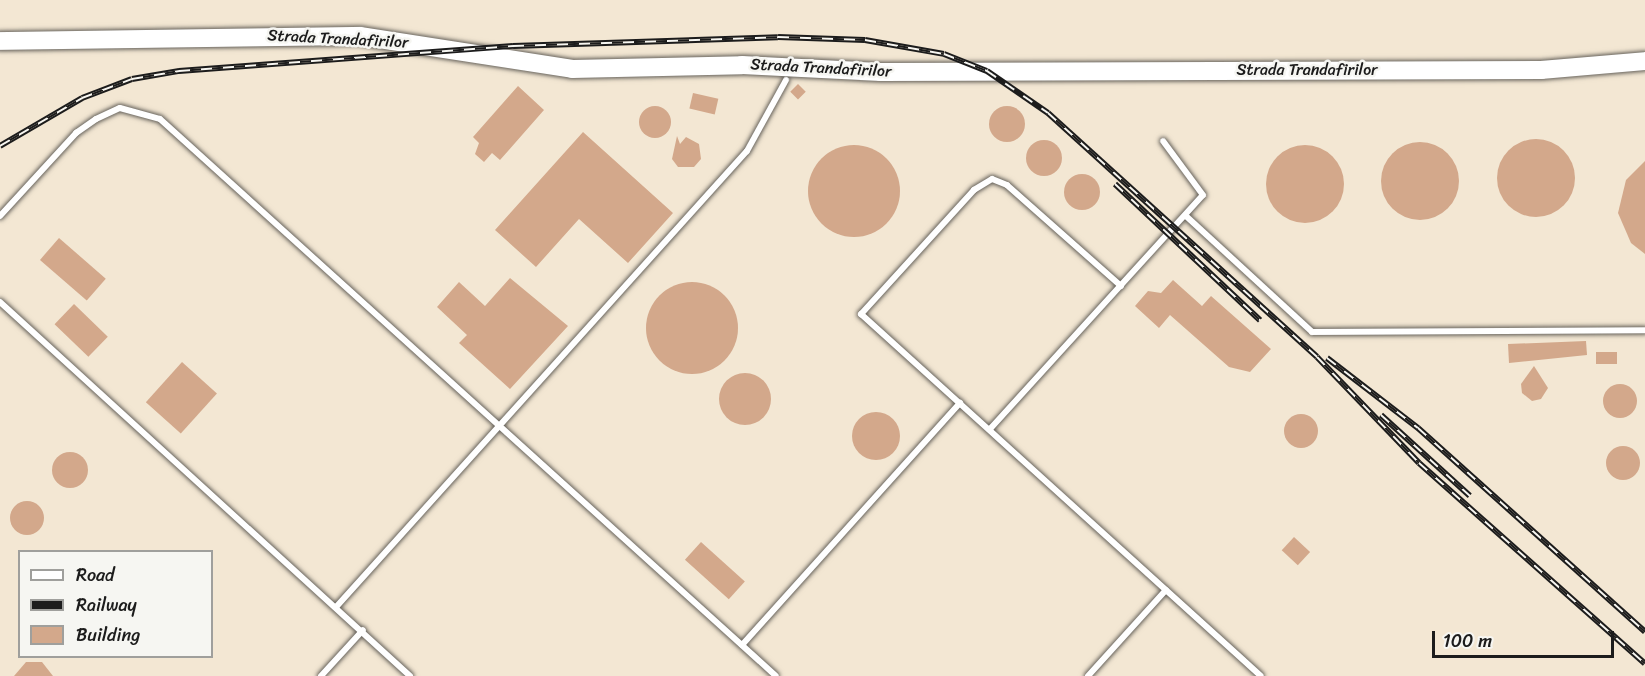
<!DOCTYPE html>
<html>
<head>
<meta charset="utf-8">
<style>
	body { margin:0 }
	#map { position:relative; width:1645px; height:676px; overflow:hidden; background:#f3e7d3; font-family:Sriracha,sans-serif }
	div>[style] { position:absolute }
	.building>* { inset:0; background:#d3a88b; transform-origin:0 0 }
	.round { border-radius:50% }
	.roads { filter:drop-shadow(0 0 2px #67635c) drop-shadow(0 0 2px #67635c) }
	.service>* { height:6px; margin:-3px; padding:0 3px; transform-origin:3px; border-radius:3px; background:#fff }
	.secondary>* { height:18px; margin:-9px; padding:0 9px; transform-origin:9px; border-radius:9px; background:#fff }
	.rail>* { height:6px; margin-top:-3px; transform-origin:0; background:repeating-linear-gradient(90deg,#f6f6f2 0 11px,#1c1c1c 0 22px); box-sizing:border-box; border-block:2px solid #1c1c1c }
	span { translate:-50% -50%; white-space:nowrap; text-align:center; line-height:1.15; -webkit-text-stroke:5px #f6f6f2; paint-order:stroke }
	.street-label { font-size:16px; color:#1c1c1c }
	.legend { position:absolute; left:18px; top:550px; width:195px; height:108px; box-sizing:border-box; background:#f6f6f2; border:2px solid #9f9f9c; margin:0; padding:8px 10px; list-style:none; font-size:18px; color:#1c1c1c }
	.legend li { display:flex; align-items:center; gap:12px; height:30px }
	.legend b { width:30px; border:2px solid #9f9f9c }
	.scale { position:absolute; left:1432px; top:631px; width:182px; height:27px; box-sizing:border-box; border:3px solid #1c1c1c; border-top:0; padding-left:8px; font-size:18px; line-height:21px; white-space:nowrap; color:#1c1c1c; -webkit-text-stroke:4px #f6f6f2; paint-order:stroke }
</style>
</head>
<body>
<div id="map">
	<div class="building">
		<i style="left:798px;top:84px;width:11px;height:11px;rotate:45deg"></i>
		<i style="clip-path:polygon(518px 86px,544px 110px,500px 160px,492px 153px,484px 162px,475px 154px,479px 143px,473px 137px)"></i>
		<i style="left:693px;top:93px;width:26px;height:16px;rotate:13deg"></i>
		<i class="round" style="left:989px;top:106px;width:36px;height:36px"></i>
		<i class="round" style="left:639px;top:106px;width:32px;height:32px"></i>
		<i style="clip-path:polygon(583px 132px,673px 213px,628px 263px,579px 219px,536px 267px,495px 230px)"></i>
		<i style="clip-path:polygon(677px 136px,680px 144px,686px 137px,699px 144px,701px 159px,694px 167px,678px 167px,672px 159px)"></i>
		<i class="round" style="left:1497px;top:139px;width:78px;height:78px"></i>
		<i class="round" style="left:1026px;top:140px;width:36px;height:36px"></i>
		<i class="round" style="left:1381px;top:142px;width:78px;height:78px"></i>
		<i class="round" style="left:1266px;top:145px;width:78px;height:78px"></i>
		<i class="round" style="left:808px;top:145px;width:92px;height:92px"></i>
		<i style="clip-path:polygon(1645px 161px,1645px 254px,1631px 243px,1618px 213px,1626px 180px)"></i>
		<i class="round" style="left:1064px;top:174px;width:36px;height:36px"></i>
		<i style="left:59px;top:238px;width:62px;height:29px;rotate:41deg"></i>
		<i style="clip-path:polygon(510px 278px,568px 326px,510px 389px,459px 343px,467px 335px,437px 307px,459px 282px,485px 306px)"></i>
		<i style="clip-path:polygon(1173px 280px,1202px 306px,1211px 296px,1271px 349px,1250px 372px,1229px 367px,1170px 315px,1159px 328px,1135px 306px,1148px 291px,1161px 293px)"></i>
		<i class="round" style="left:646px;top:282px;width:92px;height:92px"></i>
		<i style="left:74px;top:304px;width:47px;height:28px;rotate:44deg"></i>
		<i style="clip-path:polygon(1586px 341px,1587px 355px,1509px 363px,1508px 344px)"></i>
		<i style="left:1596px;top:352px;width:21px;height:12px"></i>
		<i style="left:182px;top:362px;width:47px;height:54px;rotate:42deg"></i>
		<i style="clip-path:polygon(1534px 366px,1548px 388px,1541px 399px,1532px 401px,1522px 393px,1521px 384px)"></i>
		<i class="round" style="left:719px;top:373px;width:52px;height:52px"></i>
		<i class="round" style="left:1603px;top:384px;width:34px;height:34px"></i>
		<i class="round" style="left:852px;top:412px;width:48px;height:48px"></i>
		<i class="round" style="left:1284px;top:414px;width:34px;height:34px"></i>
		<i class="round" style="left:1606px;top:446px;width:34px;height:34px"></i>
		<i class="round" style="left:52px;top:452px;width:36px;height:36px"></i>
		<i class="round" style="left:10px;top:501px;width:34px;height:34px"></i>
		<i style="left:1294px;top:537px;width:22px;height:18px;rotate:43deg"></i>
		<i style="left:701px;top:542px;width:59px;height:24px;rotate:42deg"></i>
		<i style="clip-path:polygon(26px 662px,42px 662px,53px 676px,14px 676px)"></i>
	</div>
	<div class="roads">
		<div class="service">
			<i style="left:0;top:216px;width:113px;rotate:-47.5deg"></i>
			<i style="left:76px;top:133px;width:24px;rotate:-35deg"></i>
			<i style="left:96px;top:119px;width:26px;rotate:-25deg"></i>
			<i style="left:120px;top:108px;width:41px;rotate:15.4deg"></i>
			<i style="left:160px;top:119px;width:830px;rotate:42.12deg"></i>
			<i style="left:1186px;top:216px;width:171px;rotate:42.6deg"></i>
			<i style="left:1312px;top:332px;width:333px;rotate:-0.3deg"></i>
			<i style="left:1121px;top:286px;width:152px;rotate:-138.5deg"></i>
			<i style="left:1007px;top:185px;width:16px;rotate:-158deg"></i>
			<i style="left:992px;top:179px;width:21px;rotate:149deg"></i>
			<i style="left:974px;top:190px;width:168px;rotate:132.3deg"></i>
			<i style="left:861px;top:314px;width:539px;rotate:42.15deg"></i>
			<i style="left:0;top:302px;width:555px;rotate:42.37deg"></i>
			<i style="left:990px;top:429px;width:316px;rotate:-47.7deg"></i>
			<i style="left:1203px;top:195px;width:67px;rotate:-126.5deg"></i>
			<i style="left:337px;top:606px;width:612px;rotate:-47.98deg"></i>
			<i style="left:747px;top:151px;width:81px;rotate:-61.2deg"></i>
			<i style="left:742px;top:645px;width:326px;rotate:-48deg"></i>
			<i style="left:321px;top:676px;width:62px;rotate:-47.6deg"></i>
			<i style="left:1088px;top:676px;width:116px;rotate:-47.8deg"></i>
		</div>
		<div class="secondary">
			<i style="left:0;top:41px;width:360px;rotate:-0.8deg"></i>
			<i style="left:360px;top:36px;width:215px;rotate:8.8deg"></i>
			<i style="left:572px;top:69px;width:170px;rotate:-1.3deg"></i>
			<i style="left:742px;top:65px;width:139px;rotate:2.9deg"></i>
			<i style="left:881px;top:72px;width:660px;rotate:-0.17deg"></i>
			<i style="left:1541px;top:70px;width:104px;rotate:-4.9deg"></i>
		</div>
	</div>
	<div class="rail">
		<i style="left:0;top:146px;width:95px;rotate:-30.3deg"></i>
		<i style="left:82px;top:98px;width:53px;rotate:-20.8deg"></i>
		<i style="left:132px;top:79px;width:48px;rotate:-9.7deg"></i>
		<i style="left:179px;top:71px;width:335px;rotate:-4.3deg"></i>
		<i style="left:513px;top:46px;width:265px;rotate:-1.9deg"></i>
		<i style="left:778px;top:37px;width:87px;rotate:2deg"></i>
		<i style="left:865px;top:40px;width:80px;rotate:10deg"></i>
		<i style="left:944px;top:54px;width:46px;rotate:21.6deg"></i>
		<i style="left:987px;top:71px;width:74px;rotate:34.5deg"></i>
		<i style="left:1048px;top:113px;width:363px;rotate:42.2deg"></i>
		<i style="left:1317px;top:357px;width:147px;rotate:46.1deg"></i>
		<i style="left:1419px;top:463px;width:302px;rotate:41.6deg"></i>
		<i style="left:1115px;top:184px;width:199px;rotate:43.2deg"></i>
		<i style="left:1327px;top:358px;width:115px;rotate:37.6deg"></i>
		<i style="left:1418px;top:428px;width:305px;rotate:41.9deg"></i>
		<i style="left:1381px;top:415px;width:120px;rotate:42.3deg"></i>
	</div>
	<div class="street-label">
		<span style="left:338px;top:39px;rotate:3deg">Strada Trandafirilor</span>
		<span style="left:821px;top:68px;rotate:3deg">Strada Trandafirilor</span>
		<span style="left:1307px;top:70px">Strada Trandafirilor</span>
	</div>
	<ul class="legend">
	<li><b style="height:8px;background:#fff"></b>Road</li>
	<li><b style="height:8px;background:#1c1c1c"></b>Railway</li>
	<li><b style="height:16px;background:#d3a88b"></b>Building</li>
	</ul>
	<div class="scale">100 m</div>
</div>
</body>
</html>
